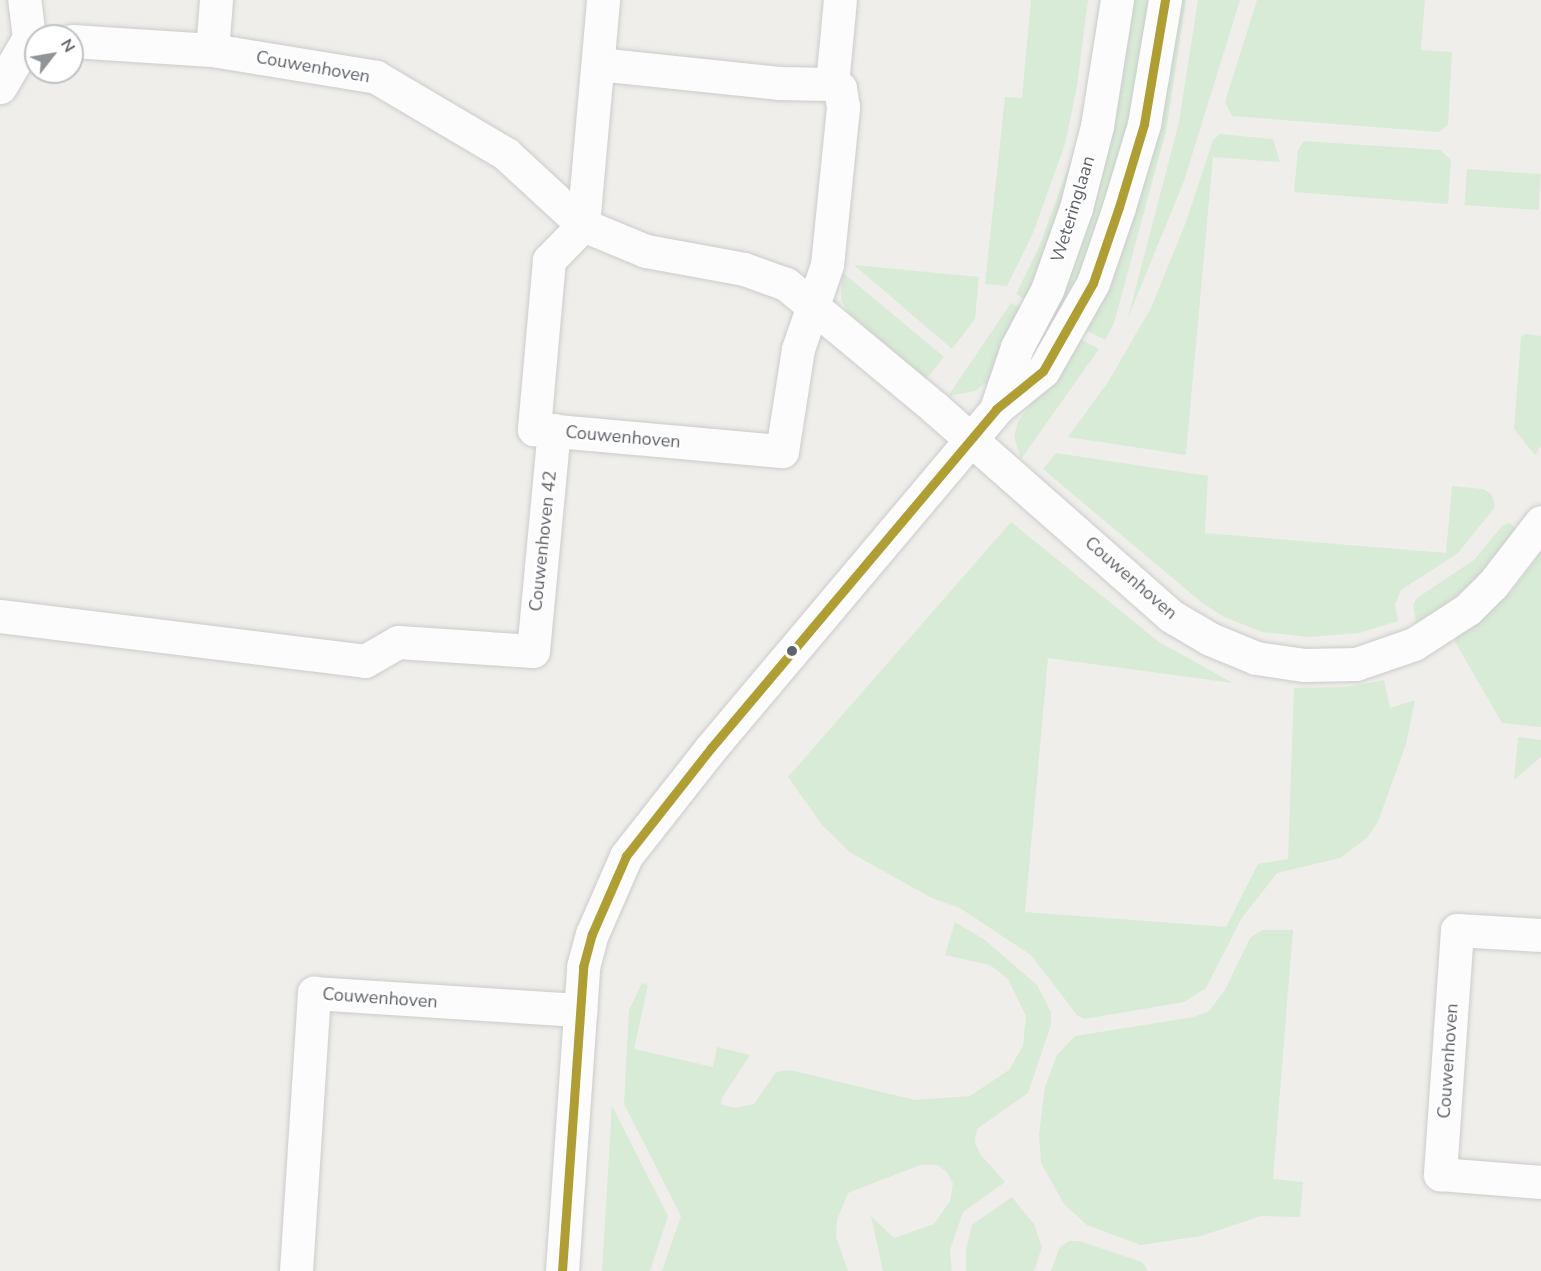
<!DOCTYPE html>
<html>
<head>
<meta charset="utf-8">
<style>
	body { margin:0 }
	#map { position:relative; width:1541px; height:1271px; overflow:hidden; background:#efeeea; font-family:"Nunito Sans",sans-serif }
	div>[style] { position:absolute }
	.green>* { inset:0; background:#d8ebd6; transform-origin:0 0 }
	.roads { filter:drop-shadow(0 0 2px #cbcccc) drop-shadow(0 0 2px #cbcccc) }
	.street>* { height:33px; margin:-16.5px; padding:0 16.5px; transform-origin:16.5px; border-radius:16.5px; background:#fdfcfc }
	.secondary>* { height:33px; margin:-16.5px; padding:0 16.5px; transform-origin:16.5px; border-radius:16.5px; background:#fdfcfc }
	.bus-1>* { height:9px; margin:-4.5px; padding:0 4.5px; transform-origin:4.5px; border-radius:4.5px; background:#ae9e34 }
	.dots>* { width:16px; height:16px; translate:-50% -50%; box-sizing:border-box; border:3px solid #fff; border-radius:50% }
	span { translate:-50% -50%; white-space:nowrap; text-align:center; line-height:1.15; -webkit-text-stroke:4.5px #fff; paint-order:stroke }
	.street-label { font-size:18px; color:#5f6368 }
	.north { position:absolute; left:24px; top:24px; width:60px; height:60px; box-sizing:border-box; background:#fff; border:2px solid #bfc1c3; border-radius:50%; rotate:59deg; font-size:16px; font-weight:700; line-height:24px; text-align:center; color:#5f6368 }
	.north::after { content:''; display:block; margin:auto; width:21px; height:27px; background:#919496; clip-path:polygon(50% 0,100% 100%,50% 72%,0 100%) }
</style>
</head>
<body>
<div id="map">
	<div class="green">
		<i style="clip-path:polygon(1031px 0,1088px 0,1077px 86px,1065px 144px,1033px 233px,1007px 286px,985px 284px,1005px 97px,1022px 98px)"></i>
		<i style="clip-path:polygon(1100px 0,1108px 0,1104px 51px,1032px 303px,1016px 294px,1040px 245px,1078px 140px)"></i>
		<i style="clip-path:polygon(1130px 0,1155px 0,1151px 33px,1102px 230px,1060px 319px,1052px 314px,1087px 225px,1107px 156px)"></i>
		<i style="clip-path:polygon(1178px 0,1186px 0,1166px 131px,1114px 323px,1105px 340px,1082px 328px)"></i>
		<i style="clip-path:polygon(1198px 0,1240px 0,1184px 181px,1128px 318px,1179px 122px)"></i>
		<i style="clip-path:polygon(1257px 0,1425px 0,1421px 50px,1452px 52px,1448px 125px,1439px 132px,1232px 116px,1225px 102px)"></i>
		<i style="clip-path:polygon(1220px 134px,1273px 139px,1280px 162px,1213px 157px,1186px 455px,1068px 437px,1108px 382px,1151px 308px,1186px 222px,1213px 140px)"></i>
		<i style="clip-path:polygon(1304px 141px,1440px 150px,1451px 160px,1448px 204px,1294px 192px,1298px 150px)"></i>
		<i style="left:1467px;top:169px;width:74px;height:36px;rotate:4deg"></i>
		<i style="clip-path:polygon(854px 265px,979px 277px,975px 319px,952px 349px)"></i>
		<i style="clip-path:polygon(842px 272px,944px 357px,926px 379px,848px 312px,841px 300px)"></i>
		<i style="clip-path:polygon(1011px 303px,1028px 311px,991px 379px,975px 391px,948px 396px)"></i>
		<i style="clip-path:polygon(1525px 334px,1541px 336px,1541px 446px,1535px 455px,1514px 429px,1521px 337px)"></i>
		<i style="clip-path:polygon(1077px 337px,1099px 349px,1021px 459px,1014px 437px,1018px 422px)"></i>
		<i style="clip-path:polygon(1056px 453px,1208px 476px,1205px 533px,1446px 553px,1452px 486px,1484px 489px,1492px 495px,1495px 507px,1458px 553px,1401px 590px,1395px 605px,1398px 621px,1359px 633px,1308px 637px,1262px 632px,1224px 617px,1201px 602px,1043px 469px)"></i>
		<i style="clip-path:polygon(1011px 522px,1159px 642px,1233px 683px,1048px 658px,1025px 912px,1226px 927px,1258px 864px,1288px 859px,1294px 688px,1346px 687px,1384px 680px,1390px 708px,1415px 700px,1406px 744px,1378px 822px,1367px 838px,1340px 858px,1277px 873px,1241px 919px,1206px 988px,1184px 1002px,1084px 1019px,1077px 1015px,1031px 955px,960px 908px,932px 898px,851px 853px,822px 825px,788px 777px)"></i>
		<i style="clip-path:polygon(1510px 523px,1516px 529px,1482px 574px,1448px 603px,1416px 623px,1413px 605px,1417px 598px,1474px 560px,1502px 526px)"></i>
		<i style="clip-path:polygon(1541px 553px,1541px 727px,1502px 723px,1454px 640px,1511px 592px)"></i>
		<i style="clip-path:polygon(1518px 737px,1541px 740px,1541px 757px,1514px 780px)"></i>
		<i style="clip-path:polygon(955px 922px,985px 940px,1037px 985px,1051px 1012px,1051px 1025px,1028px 1093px,977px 1129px,975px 1142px,980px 1154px,1005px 1182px,963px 1212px,950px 1250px,952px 1271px,883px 1271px,871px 1216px,894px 1238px,934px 1224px,950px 1201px,953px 1183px,947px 1172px,937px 1165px,920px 1165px,848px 1193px,837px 1220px,836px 1237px,848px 1271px,662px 1271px,681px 1216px,624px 1104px,629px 1010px,642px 983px,648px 985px,634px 1049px,713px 1067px,717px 1047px,750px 1055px,722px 1098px,721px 1104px,734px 1108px,754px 1104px,776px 1072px,790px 1070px,915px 1100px,970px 1096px,1009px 1070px,1023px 1046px,1026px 1016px,1008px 979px,990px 965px,945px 955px)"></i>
		<i style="clip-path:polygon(1262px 930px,1293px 930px,1273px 1179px,1303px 1182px,1300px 1217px,1261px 1216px,1201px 1236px,1141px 1245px,1087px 1225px,1064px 1204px,1041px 1163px,1039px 1134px,1045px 1087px,1057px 1055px,1075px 1036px,1194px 1017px,1209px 1011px,1225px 990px,1250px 938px)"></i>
		<i style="clip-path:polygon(612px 1106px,668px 1216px,650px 1271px,602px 1271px)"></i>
		<i style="clip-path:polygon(1012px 1197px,1034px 1224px,1042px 1247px,1034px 1271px,966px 1271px,966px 1249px,972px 1225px)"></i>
		<i style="clip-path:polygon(1069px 1241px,1079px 1241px,1142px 1262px,1148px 1271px,1051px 1271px,1060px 1247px)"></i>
	</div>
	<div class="roads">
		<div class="street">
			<i style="left:603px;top:1px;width:225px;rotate:95.1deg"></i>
			<i style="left:583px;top:225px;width:49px;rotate:134.2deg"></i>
			<i style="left:549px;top:260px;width:170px;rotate:95.1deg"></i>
			<i style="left:534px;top:429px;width:249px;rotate:5.1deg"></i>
			<i style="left:782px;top:451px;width:103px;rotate:-81.1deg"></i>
			<i style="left:798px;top:349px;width:89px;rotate:-71deg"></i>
			<i style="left:827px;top:265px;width:159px;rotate:-84.2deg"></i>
			<i style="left:843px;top:107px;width:19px;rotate:-99deg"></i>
			<i style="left:840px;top:88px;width:9px;rotate:-153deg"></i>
			<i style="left:832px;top:84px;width:84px;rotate:-84.6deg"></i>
			<i style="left:72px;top:41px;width:140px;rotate:3.7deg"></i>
			<i style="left:212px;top:50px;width:166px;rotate:9.3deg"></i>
			<i style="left:376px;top:77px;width:151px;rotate:30.6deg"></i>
			<i style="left:506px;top:154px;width:105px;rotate:42.7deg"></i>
			<i style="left:583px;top:225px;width:68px;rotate:22.4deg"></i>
			<i style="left:646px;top:251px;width:100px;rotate:10.4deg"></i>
			<i style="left:744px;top:269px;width:45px;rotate:19.7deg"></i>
			<i style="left:786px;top:284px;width:192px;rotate:39.7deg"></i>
			<i style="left:934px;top:407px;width:316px;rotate:41.4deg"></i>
			<i style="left:1171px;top:616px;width:45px;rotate:30.5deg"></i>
			<i style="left:1210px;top:639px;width:50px;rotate:22.4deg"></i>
			<i style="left:1256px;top:658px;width:49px;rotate:8.3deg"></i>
			<i style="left:1304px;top:665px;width:52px;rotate:-1.1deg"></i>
			<i style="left:1356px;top:664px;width:61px;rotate:-19deg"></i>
			<i style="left:1414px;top:644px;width:64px;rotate:-32.9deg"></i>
			<i style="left:1468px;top:609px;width:35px;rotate:-45deg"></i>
			<i style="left:1493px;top:584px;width:78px;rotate:-52.3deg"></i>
			<i style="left:212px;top:50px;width:50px;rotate:-85.4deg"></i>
			<i style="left:598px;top:64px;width:181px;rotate:6deg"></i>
			<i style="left:778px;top:83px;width:54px;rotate:1.1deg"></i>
			<i style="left:0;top:87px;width:57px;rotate:-59.4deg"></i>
			<i style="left:29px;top:38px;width:38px;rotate:-97deg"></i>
			<i style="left:0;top:616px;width:368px;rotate:7deg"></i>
			<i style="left:365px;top:661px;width:38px;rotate:-30deg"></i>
			<i style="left:398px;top:642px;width:135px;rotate:3.8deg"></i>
			<i style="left:533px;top:651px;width:222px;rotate:-84.6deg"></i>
			<i style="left:1541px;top:935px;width:84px;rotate:-176.6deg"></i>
			<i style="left:1457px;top:930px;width:245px;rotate:94deg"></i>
			<i style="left:1440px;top:1174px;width:101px;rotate:4.5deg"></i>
			<i style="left:296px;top:1271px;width:279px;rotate:-86.3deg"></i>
			<i style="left:314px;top:993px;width:267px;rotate:3.7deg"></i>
		</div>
		<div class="secondary">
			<i style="left:996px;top:409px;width:65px;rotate:-71.3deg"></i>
			<i style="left:1017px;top:347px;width:64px;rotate:-62.2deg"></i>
			<i style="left:1047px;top:290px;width:87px;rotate:-70.5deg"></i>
			<i style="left:1076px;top:208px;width:85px;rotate:-75.6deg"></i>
			<i style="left:1097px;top:126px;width:128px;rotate:-81deg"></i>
			<i style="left:562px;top:1271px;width:305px;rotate:-86deg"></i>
			<i style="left:583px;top:967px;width:34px;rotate:-75deg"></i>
			<i style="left:592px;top:934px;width:85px;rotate:-66.4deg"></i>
			<i style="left:626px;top:856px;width:137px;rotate:-51.8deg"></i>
			<i style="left:711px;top:748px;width:443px;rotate:-49.9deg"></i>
			<i style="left:996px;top:409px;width:60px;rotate:-39deg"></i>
			<i style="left:1043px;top:371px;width:101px;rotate:-60.4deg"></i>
			<i style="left:1093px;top:283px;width:80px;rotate:-71.1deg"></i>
			<i style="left:1119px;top:207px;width:87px;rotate:-73.2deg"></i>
			<i style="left:1144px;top:124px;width:126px;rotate:-80.4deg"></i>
		</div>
	</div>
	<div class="bus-1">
		<i style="left:562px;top:1271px;width:305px;rotate:-86deg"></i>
		<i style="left:583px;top:967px;width:34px;rotate:-75deg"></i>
		<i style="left:592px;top:934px;width:85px;rotate:-66.4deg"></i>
		<i style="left:626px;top:856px;width:137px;rotate:-51.8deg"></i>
		<i style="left:711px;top:748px;width:443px;rotate:-49.9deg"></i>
		<i style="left:996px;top:409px;width:60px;rotate:-39deg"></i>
		<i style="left:1043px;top:371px;width:101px;rotate:-60.4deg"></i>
		<i style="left:1093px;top:283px;width:80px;rotate:-71.1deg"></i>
		<i style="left:1119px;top:207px;width:87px;rotate:-73.2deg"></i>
		<i style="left:1144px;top:124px;width:126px;rotate:-80.4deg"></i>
	</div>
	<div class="dots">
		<i style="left:792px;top:651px;background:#5f6368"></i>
	</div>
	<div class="street-label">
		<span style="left:313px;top:67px;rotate:10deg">Couwenhoven</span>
		<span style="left:1073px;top:209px;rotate:-73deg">Weteringlaan</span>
		<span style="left:623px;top:437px;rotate:5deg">Couwenhoven</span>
		<span style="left:543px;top:541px;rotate:-84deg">Couwenhoven 42</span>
		<span style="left:1131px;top:578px;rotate:41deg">Couwenhoven</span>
		<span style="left:380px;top:998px;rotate:4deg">Couwenhoven</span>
		<span style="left:1448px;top:1061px;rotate:-86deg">Couwenhoven</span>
	</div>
	<div class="north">N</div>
</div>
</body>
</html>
